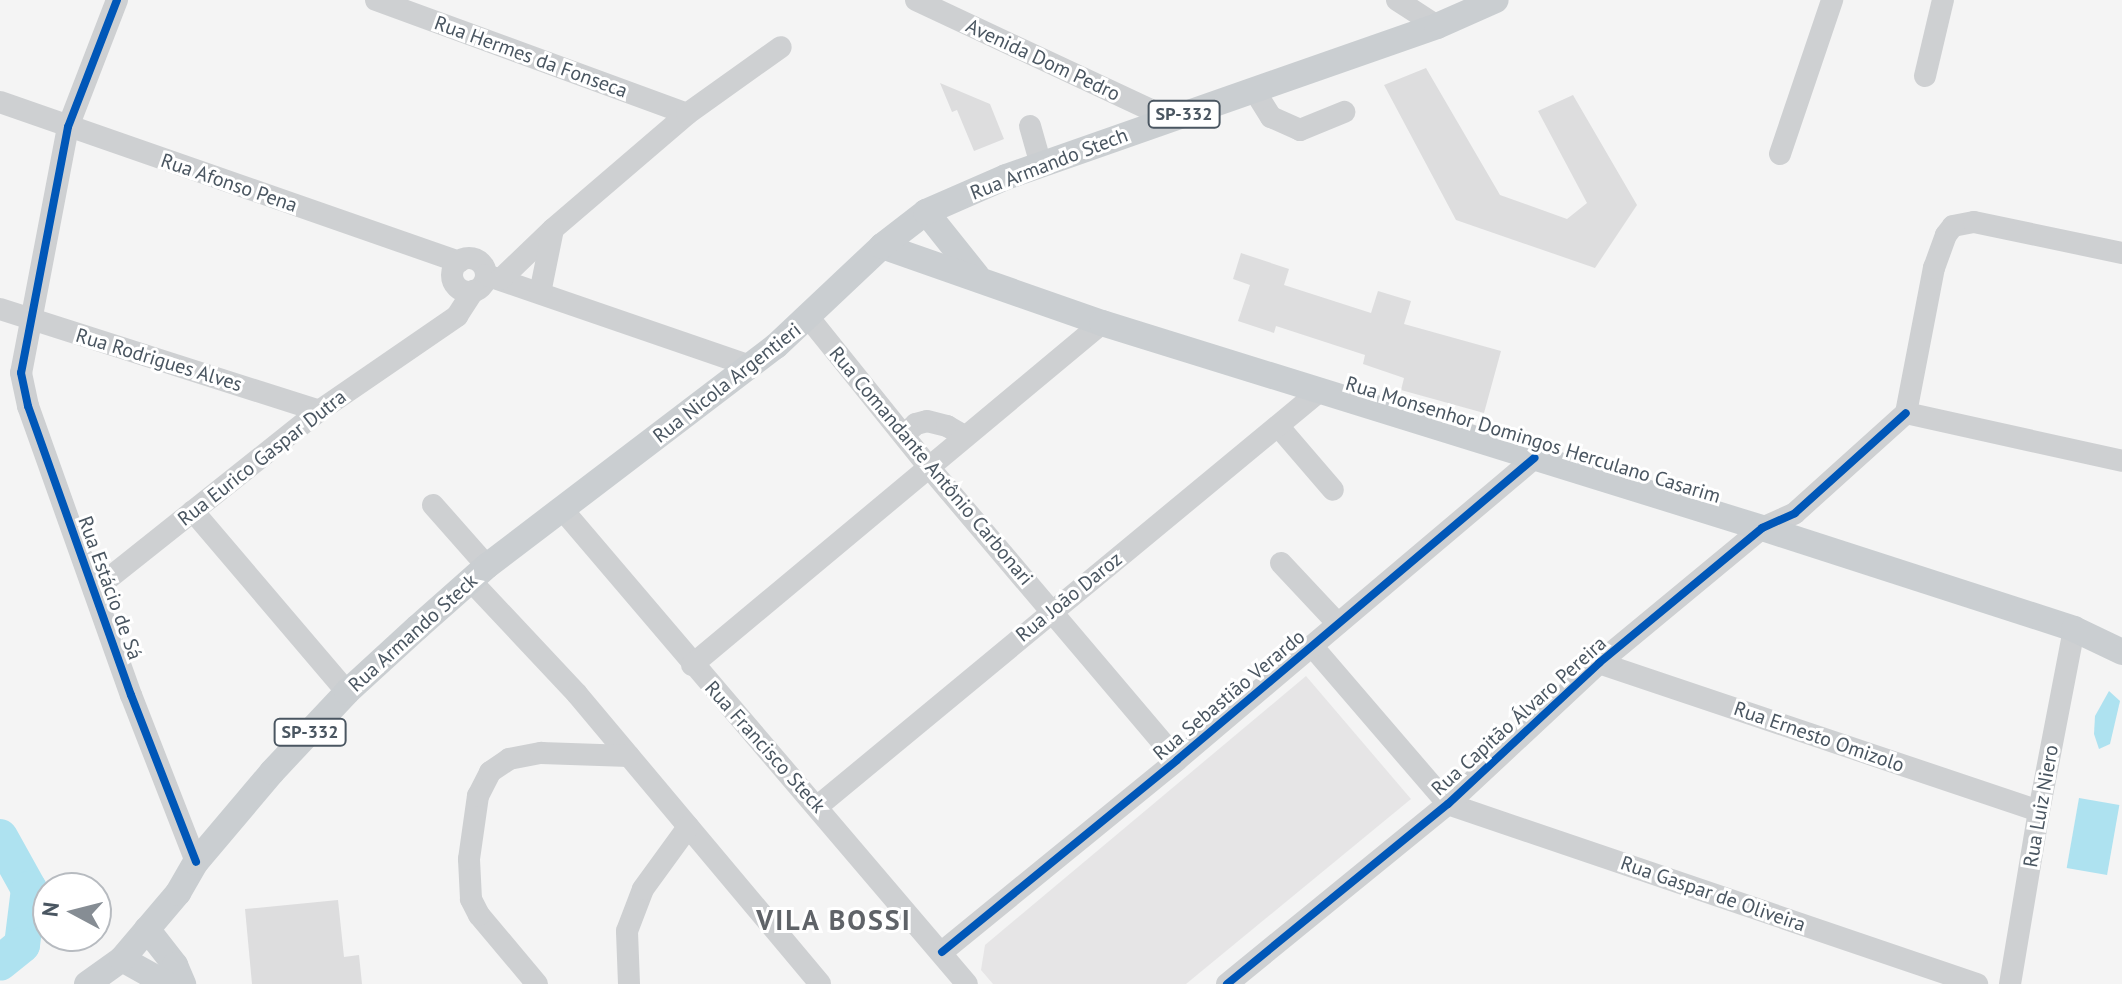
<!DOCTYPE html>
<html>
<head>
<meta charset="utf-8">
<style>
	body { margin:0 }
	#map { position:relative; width:2122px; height:984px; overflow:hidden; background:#f4f4f4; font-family:"PT Sans",sans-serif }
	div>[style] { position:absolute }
	.education>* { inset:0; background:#e6e5e6 }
	.water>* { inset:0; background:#aee2f0; transform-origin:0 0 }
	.river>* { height:36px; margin:-18px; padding:0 18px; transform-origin:18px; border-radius:18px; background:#aee2f0 }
	.building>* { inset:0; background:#ddddde }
	.minor>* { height:22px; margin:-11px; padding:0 11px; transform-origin:11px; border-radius:11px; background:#ced0d2 }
	.minor>.ring { margin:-11px; padding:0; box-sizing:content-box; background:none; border:22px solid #ced0d2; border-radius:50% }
	.major>* { height:26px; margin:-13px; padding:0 13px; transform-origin:13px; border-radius:13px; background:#caced1 }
	.cycleway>* { height:8px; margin:-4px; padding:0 4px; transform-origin:4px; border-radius:4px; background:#0057b8 }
	span { translate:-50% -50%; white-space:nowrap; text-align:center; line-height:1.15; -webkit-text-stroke:6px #fff; paint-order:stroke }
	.shield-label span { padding:2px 6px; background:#fff; border:2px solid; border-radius:6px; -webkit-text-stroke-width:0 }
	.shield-label { font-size:18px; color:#4a5661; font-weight:700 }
	.street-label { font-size:20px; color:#4a5661 }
	.district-label { font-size:28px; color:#5f6368; font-weight:700; letter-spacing:2px }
	.north { position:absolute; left:32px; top:872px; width:80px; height:80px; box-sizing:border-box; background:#fff; border:2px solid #b7bbc0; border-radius:50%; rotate:277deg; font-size:22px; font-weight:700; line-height:32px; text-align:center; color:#4a5661 }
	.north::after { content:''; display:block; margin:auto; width:28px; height:36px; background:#868d94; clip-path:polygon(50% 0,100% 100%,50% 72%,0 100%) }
</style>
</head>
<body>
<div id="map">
	<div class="education">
		<i style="clip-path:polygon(1306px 676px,1411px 799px,1186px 984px,993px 984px,981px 970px,985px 945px)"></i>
	</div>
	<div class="water">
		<i style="clip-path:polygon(2109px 691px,2120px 701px,2110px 744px,2099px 749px,2094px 734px,2095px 716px)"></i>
		<i style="left:2079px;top:798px;width:41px;height:71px;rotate:10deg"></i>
	</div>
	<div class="river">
		<i style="left:0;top:837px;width:60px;rotate:60.9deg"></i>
		<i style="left:29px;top:889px;width:56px;rotate:97.1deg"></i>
		<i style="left:22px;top:945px;width:28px;rotate:141deg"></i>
	</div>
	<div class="building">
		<i style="clip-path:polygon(1426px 68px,1500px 195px,1567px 219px,1587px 203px,1538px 111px,1573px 95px,1637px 205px,1595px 268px,1456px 220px,1384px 85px)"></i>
		<i style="clip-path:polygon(940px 83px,990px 104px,1004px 139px,974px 151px,957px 110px,952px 112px)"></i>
		<i style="clip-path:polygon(1241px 253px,1289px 269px,1284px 285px,1371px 313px,1378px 291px,1411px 301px,1404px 324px,1501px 351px,1484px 413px,1401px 390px,1404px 378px,1363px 364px,1365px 355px,1276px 326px,1274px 333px,1238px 321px,1250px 285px,1233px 279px)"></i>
		<i style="clip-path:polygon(338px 900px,344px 957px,359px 955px,362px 984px,252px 984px,245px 909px)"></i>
	</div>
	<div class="minor">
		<i style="left:117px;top:0;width:136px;rotate:111.1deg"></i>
		<i style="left:68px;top:127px;width:250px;rotate:100.8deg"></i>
		<i style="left:21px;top:373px;width:34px;rotate:78deg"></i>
		<i style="left:28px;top:406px;width:307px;rotate:70.4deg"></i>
		<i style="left:131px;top:695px;width:179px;rotate:68.7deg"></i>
		<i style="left:376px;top:0;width:331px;rotate:20.1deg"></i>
		<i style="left:916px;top:0;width:280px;rotate:25.1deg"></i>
		<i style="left:1397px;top:0;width:48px;rotate:33deg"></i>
		<i style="left:1925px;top:76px;width:78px;rotate:-76.7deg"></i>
		<i style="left:1254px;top:90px;width:32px;rotate:58deg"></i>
		<i style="left:1271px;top:117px;width:32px;rotate:24deg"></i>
		<i style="left:1300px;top:130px;width:48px;rotate:-22.2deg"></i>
		<i style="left:0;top:102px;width:486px;rotate:19.2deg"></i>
		<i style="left:1030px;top:126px;width:41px;rotate:74.2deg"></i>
		<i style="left:1780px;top:154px;width:163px;rotate:-71.3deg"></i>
		<i class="ring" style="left:452px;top:258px;width:12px;height:12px"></i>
		<i style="left:486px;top:275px;width:280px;rotate:19deg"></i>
		<i style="left:501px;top:279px;width:72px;rotate:-43.9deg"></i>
		<i style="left:553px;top:229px;width:177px;rotate:-40.6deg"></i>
		<i style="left:687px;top:114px;width:115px;rotate:-35.5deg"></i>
		<i style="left:540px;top:293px;width:65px;rotate:-78.5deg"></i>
		<i style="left:0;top:309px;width:335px;rotate:17.7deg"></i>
		<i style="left:809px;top:318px;width:190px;rotate:51.2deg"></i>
		<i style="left:928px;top:466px;width:385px;rotate:49.7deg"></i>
		<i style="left:1906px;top:413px;width:148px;rotate:-79.1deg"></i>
		<i style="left:1934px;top:268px;width:35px;rotate:-70deg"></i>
		<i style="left:1946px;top:235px;width:11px;rotate:-52deg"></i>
		<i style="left:1953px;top:226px;width:21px;rotate:-11deg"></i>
		<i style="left:1974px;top:222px;width:151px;rotate:11.8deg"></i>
		<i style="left:1906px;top:413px;width:221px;rotate:12.5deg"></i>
		<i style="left:1278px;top:426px;width:84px;rotate:49.3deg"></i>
		<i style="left:904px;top:435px;width:16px;rotate:-43deg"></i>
		<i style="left:916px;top:424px;width:11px;rotate:-15deg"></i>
		<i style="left:927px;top:421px;width:21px;rotate:14deg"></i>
		<i style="left:947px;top:426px;width:20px;rotate:30deg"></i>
		<i style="left:433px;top:505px;width:81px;rotate:48.5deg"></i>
		<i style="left:562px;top:509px;width:624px;rotate:49.55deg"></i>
		<i style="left:193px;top:511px;width:238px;rotate:49.6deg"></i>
		<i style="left:1281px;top:563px;width:83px;rotate:46.9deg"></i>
		<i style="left:471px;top:581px;width:155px;rotate:46.8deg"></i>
		<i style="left:577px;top:694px;width:378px;rotate:50deg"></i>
		<i style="left:94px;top:590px;width:288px;rotate:-38.5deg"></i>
		<i style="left:319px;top:411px;width:168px;rotate:-34.5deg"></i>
		<i style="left:457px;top:316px;width:30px;rotate:-57deg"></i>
		<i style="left:1312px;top:646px;width:208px;rotate:49.3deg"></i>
		<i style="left:1448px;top:804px;width:559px;rotate:18.79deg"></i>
		<i style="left:1599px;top:663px;width:464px;rotate:18.6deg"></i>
		<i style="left:692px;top:665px;width:534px;rotate:-39.83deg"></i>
		<i style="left:818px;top:806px;width:653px;rotate:-39.59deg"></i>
		<i style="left:942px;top:952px;width:303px;rotate:-39.2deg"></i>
		<i style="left:1177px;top:760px;width:468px;rotate:-40.2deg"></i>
		<i style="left:537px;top:984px;width:90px;rotate:-130deg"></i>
		<i style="left:479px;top:915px;width:18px;rotate:-117deg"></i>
		<i style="left:471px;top:899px;width:40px;rotate:-92.9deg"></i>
		<i style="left:469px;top:859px;width:64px;rotate:-81.9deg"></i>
		<i style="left:478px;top:796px;width:27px;rotate:-63deg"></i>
		<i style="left:490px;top:772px;width:23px;rotate:-34deg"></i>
		<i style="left:509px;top:759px;width:33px;rotate:-11deg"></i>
		<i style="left:541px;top:753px;width:88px;rotate:2deg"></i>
		<i style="left:629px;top:984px;width:53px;rotate:-92.2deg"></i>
		<i style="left:627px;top:931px;width:45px;rotate:-69.1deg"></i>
		<i style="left:643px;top:889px;width:77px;rotate:-54deg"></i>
		<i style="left:1227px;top:984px;width:285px;rotate:-39.2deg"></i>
		<i style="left:1448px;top:804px;width:207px;rotate:-43deg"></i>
		<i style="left:1599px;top:663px;width:212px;rotate:-39.6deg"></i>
		<i style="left:1762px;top:528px;width:36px;rotate:-24deg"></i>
		<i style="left:1795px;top:513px;width:149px;rotate:-42deg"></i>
		<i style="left:2010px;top:984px;width:175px;rotate:-80.5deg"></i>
		<i style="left:2039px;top:811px;width:185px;rotate:-79.1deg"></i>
	</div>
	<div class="major">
		<i style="left:926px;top:212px;width:82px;rotate:51.4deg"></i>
		<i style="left:882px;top:246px;width:233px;rotate:19.3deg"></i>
		<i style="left:1102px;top:323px;width:691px;rotate:17.26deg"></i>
		<i style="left:1762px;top:528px;width:328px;rotate:17.9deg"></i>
		<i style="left:2074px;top:629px;width:53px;rotate:25.6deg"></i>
		<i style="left:147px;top:929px;width:46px;rotate:52.1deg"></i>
		<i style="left:175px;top:965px;width:21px;rotate:67deg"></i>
		<i style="left:122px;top:959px;width:51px;rotate:29.1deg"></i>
		<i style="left:87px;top:984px;width:43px;rotate:-35.5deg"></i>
		<i style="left:122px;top:959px;width:87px;rotate:-49.7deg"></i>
		<i style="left:178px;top:893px;width:36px;rotate:-60deg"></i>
		<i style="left:196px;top:862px;width:118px;rotate:-49.8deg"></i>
		<i style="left:272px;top:772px;width:110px;rotate:-46.8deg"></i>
		<i style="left:347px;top:692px;width:96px;rotate:-42.5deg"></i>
		<i style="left:418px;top:627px;width:92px;rotate:-41.5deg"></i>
		<i style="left:487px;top:566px;width:363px;rotate:-37.3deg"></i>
		<i style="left:776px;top:346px;width:146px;rotate:-43.3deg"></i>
		<i style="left:882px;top:246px;width:56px;rotate:-37.7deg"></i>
		<i style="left:926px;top:212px;width:87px;rotate:-23.6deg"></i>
		<i style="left:1006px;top:177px;width:457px;rotate:-19.3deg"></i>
		<i style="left:1437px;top:26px;width:64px;rotate:-23.8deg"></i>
	</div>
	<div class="cycleway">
		<i style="left:117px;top:0;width:136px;rotate:111.1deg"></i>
		<i style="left:68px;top:127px;width:250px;rotate:100.8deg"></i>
		<i style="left:21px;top:373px;width:34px;rotate:78deg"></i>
		<i style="left:28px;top:406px;width:307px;rotate:70.4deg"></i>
		<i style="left:131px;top:695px;width:179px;rotate:68.7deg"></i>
		<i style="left:942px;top:952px;width:303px;rotate:-39.2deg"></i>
		<i style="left:1177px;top:760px;width:468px;rotate:-40.2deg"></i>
		<i style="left:1227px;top:984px;width:285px;rotate:-39.2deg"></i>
		<i style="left:1448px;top:804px;width:207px;rotate:-43deg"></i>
		<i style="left:1599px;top:663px;width:212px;rotate:-39.6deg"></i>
		<i style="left:1762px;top:528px;width:36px;rotate:-24deg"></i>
		<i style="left:1795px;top:513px;width:149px;rotate:-42deg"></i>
	</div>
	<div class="shield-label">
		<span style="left:1184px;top:114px">SP-332</span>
		<span style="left:310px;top:732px">SP-332</span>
	</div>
	<div class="street-label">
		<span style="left:531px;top:57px;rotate:20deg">Rua Hermes da Fonseca</span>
		<span style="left:1043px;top:60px;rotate:25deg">Avenida Dom Pedro</span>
		<span style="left:1049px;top:164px;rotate:-21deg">Rua Armando Stech</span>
		<span style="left:229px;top:183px;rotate:19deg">Rua Afonso Pena</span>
		<span style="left:159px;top:360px;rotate:17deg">Rua Rodrigues Alves</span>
		<span style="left:727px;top:383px;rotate:-38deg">Rua Nicola Argentieri</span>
		<span style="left:1533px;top:440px;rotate:17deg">Rua Monsenhor Domingos Herculano Casarim</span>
		<span style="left:262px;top:458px;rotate:-38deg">Rua Eurico Gaspar Dutra</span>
		<span style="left:931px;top:466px;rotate:50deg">Rua Comandante Antônio Carbonari</span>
		<span style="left:110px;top:588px;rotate:70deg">Rua Estácio de Sá</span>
		<span style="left:1069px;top:597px;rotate:-39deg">Rua João Daroz</span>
		<span style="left:413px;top:633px;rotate:-42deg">Rua Armando Steck</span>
		<span style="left:1229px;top:695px;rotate:-40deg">Rua Sebastião Verardo</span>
		<span style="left:1519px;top:716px;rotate:-42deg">Rua Capitão Álvaro Pereira</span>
		<span style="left:1819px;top:737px;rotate:19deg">Rua Ernesto Omizolo</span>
		<span style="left:765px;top:747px;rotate:48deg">Rua Francisco Steck</span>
		<span style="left:2041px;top:806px;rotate:-80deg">Rua Luiz Niero</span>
		<span style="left:1713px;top:894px;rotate:19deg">Rua Gaspar de Oliveira</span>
	</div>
	<div class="district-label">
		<span style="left:834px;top:920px">VILA BOSSI</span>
	</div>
	<div class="north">N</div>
</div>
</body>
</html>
